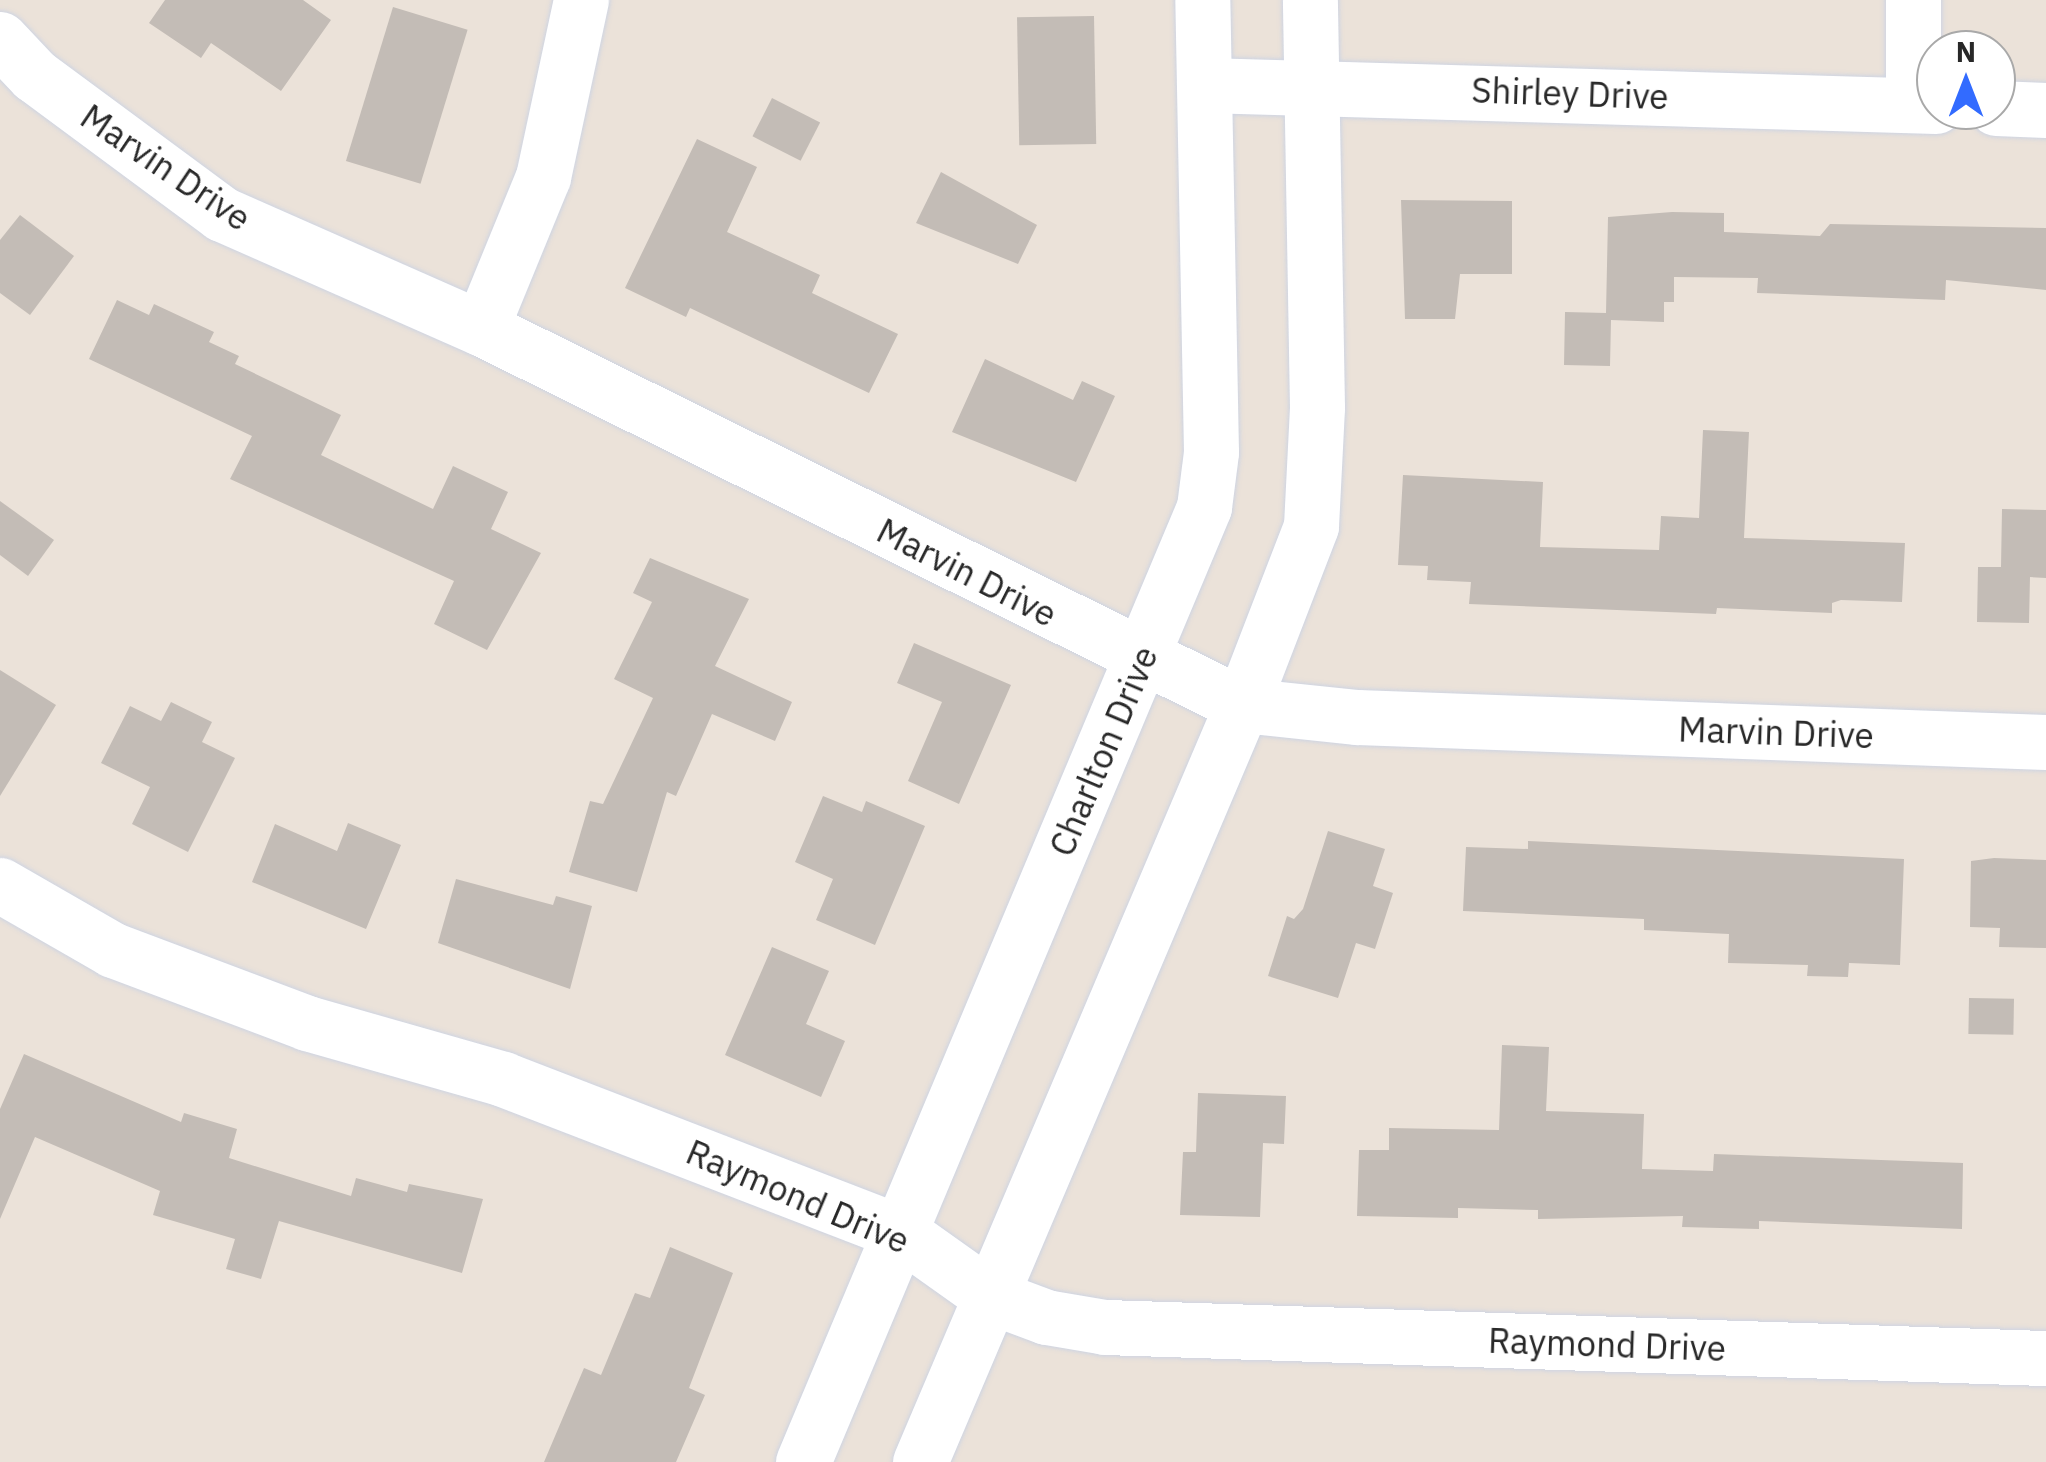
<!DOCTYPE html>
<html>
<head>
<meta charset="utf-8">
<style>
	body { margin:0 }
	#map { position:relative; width:2046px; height:1462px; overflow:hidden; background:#ebe2d9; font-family:"IBM Plex Sans",sans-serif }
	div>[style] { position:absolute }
	.building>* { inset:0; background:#c3bcb6; transform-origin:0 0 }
	.roads { filter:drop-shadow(0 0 2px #ced4e2) drop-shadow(0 0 2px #ced4e2) }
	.minor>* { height:55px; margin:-27.5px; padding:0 27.5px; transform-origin:27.5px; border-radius:27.5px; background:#fff }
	span { translate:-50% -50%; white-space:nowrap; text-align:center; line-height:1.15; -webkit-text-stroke:8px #fff; paint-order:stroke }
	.street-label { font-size:35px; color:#282828 }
	.north { position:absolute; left:1916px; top:30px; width:100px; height:100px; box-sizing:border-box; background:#fff; border:2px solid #a9a9a9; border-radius:50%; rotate:0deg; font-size:28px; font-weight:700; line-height:40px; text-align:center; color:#282828 }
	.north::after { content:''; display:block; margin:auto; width:35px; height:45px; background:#326bff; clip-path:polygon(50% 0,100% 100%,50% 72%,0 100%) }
</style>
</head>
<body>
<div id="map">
	<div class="building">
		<i style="clip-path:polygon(165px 0,303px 0,331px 20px,281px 91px,211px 43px,201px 58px,149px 23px)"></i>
		<i style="left:393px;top:7px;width:78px;height:161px;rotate:17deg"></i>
		<i style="left:1094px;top:16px;width:128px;height:77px;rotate:89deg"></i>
		<i style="left:772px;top:98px;width:54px;height:43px;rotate:27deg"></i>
		<i style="clip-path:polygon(697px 139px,757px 167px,727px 232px,820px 275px,812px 293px,898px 334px,869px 393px,690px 308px,686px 317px,625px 288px)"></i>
		<i style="clip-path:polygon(941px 172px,1037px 225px,1018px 264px,916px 223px)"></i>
		<i style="clip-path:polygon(1401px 200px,1512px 201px,1512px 274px,1460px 274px,1455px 319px,1405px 319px)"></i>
		<i style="clip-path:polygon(1672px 212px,1724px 213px,1724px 232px,1820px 236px,1830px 224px,2046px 228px,2046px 290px,1946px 280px,1945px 300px,1757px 293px,1758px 278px,1674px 277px,1674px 302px,1664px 302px,1664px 322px,1611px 320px,1610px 366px,1564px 365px,1565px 312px,1606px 313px,1608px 217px)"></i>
		<i style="clip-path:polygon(20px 215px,74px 256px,30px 315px,0 293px,0 240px)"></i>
		<i style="clip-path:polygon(117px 300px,149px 315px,154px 304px,214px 332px,209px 342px,239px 356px,235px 364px,341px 415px,321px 455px,433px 509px,453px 466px,508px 492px,491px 529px,541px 553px,487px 650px,434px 624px,454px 581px,230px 479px,252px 436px,89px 359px)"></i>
		<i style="clip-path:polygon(985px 359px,1073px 400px,1082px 381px,1115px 396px,1076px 482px,952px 432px)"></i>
		<i style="clip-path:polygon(1703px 430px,1749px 432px,1744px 538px,1905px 543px,1902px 602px,1841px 600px,1832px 603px,1832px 613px,1717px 608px,1716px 614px,1469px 604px,1471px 582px,1427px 580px,1428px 566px,1398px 565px,1403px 475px,1543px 482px,1540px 547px,1659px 550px,1661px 516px,1699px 518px)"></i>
		<i style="clip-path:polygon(0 501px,54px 540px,28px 576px,0 555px)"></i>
		<i style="clip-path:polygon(2002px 509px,2046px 510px,2046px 578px,2030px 577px,2029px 623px,1977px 622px,1978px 567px,2001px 567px)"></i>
		<i style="clip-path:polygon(650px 558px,749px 599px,715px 666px,792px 702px,775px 741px,712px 714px,676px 796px,667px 792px,637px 892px,569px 872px,590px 801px,603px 804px,653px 698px,614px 679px,652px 602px,633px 593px)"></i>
		<i style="clip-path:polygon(914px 643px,1011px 685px,959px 804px,908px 781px,942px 702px,897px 683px)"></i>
		<i style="clip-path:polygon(0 670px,56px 705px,0 796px)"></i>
		<i style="clip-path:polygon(171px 702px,212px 722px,202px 742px,235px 758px,188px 852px,132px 824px,150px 787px,101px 763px,130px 706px,161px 721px)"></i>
		<i style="clip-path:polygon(823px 796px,862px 812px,866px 801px,925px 826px,875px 945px,816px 920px,833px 879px,795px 862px)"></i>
		<i style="clip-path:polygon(348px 823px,401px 845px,366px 929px,252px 882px,275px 824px,337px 851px)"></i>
		<i style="clip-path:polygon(1328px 831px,1385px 849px,1373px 886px,1393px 893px,1375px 949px,1356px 943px,1338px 998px,1268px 976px,1287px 916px,1294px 919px,1303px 909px)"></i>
		<i style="clip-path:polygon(1528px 841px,1904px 859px,1900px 965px,1849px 963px,1848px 977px,1807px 976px,1808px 965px,1728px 963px,1729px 934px,1644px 930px,1644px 919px,1463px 911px,1466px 847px,1528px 849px)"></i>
		<i style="clip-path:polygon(1994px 858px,2046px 860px,2046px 948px,1999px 947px,2000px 928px,1970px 927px,1971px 861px)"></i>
		<i style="clip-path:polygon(456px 879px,553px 905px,556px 896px,592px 906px,570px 989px,438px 943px)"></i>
		<i style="clip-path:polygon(772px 947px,829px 971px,806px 1024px,845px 1041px,821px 1097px,725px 1055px)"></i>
		<i style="left:1969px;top:998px;width:45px;height:36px;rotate:1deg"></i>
		<i style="clip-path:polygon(1502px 1045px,1549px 1047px,1546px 1111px,1644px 1114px,1642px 1169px,1713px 1171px,1714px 1154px,1963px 1163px,1962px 1229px,1759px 1221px,1759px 1229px,1682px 1227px,1683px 1216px,1538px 1219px,1538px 1210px,1458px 1208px,1458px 1218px,1357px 1216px,1359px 1150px,1389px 1150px,1389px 1128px,1499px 1130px)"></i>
		<i style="clip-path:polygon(24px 1054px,181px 1122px,184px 1113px,237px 1129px,229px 1158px,351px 1196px,356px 1178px,407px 1192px,409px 1184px,483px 1199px,462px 1273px,279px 1221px,261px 1279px,226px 1269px,235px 1239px,153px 1215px,160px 1191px,35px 1137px,0 1219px,0 1109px)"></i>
		<i style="clip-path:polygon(1198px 1093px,1286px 1096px,1284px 1144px,1263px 1143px,1260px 1217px,1180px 1215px,1183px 1152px,1196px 1152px)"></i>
		<i style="clip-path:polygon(670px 1247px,733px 1273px,689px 1388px,705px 1395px,676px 1462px,544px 1462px,584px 1368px,601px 1375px,635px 1293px,650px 1298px)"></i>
	</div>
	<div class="roads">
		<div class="minor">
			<i style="left:1913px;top:0;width:105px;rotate:90deg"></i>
			<i style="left:0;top:39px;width:50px;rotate:46.6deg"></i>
			<i style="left:34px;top:75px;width:234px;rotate:36.5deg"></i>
			<i style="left:222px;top:214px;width:283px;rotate:23.8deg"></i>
			<i style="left:481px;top:328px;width:849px;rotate:26.35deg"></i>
			<i style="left:1242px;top:705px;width:116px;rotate:6deg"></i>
			<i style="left:1357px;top:717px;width:689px;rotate:2.08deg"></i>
			<i style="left:1204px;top:85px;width:732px;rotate:1.64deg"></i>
			<i style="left:1996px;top:108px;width:50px;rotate:2.3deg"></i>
			<i style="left:481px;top:328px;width:163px;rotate:-67.7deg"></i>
			<i style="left:543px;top:177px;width:181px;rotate:-77.9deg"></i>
			<i style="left:0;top:885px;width:130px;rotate:29.9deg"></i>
			<i style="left:113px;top:950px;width:207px;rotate:20.6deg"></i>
			<i style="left:307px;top:1023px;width:204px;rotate:15.9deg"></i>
			<i style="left:503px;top:1079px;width:425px;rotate:21.1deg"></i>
			<i style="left:900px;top:1232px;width:110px;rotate:35.4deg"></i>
			<i style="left:990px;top:1296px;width:60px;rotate:20.6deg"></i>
			<i style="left:1046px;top:1317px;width:60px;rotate:9.6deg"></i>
			<i style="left:1105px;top:1327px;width:942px;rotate:1.89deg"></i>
			<i style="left:803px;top:1462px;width:1036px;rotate:-67.22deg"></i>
			<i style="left:1204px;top:507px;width:55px;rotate:-82.7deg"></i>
			<i style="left:1211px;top:452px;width:452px;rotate:-91.1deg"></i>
			<i style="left:920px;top:1462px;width:823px;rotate:-66.96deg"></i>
			<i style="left:1242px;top:705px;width:192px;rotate:-68.9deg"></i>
			<i style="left:1311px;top:526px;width:119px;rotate:-87.1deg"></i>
			<i style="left:1317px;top:407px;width:407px;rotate:-91deg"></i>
		</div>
	</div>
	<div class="street-label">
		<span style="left:1570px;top:93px;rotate:2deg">Shirley Drive</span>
		<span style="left:166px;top:167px;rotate:34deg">Marvin Drive</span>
		<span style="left:967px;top:572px;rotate:27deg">Marvin Drive</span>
		<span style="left:1776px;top:732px;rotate:2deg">Marvin Drive</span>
		<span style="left:1103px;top:751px;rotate:-67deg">Charlton Drive</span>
		<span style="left:798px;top:1196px;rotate:23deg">Raymond Drive</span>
		<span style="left:1607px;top:1344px;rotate:2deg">Raymond Drive</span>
	</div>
	<div class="north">N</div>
</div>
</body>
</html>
